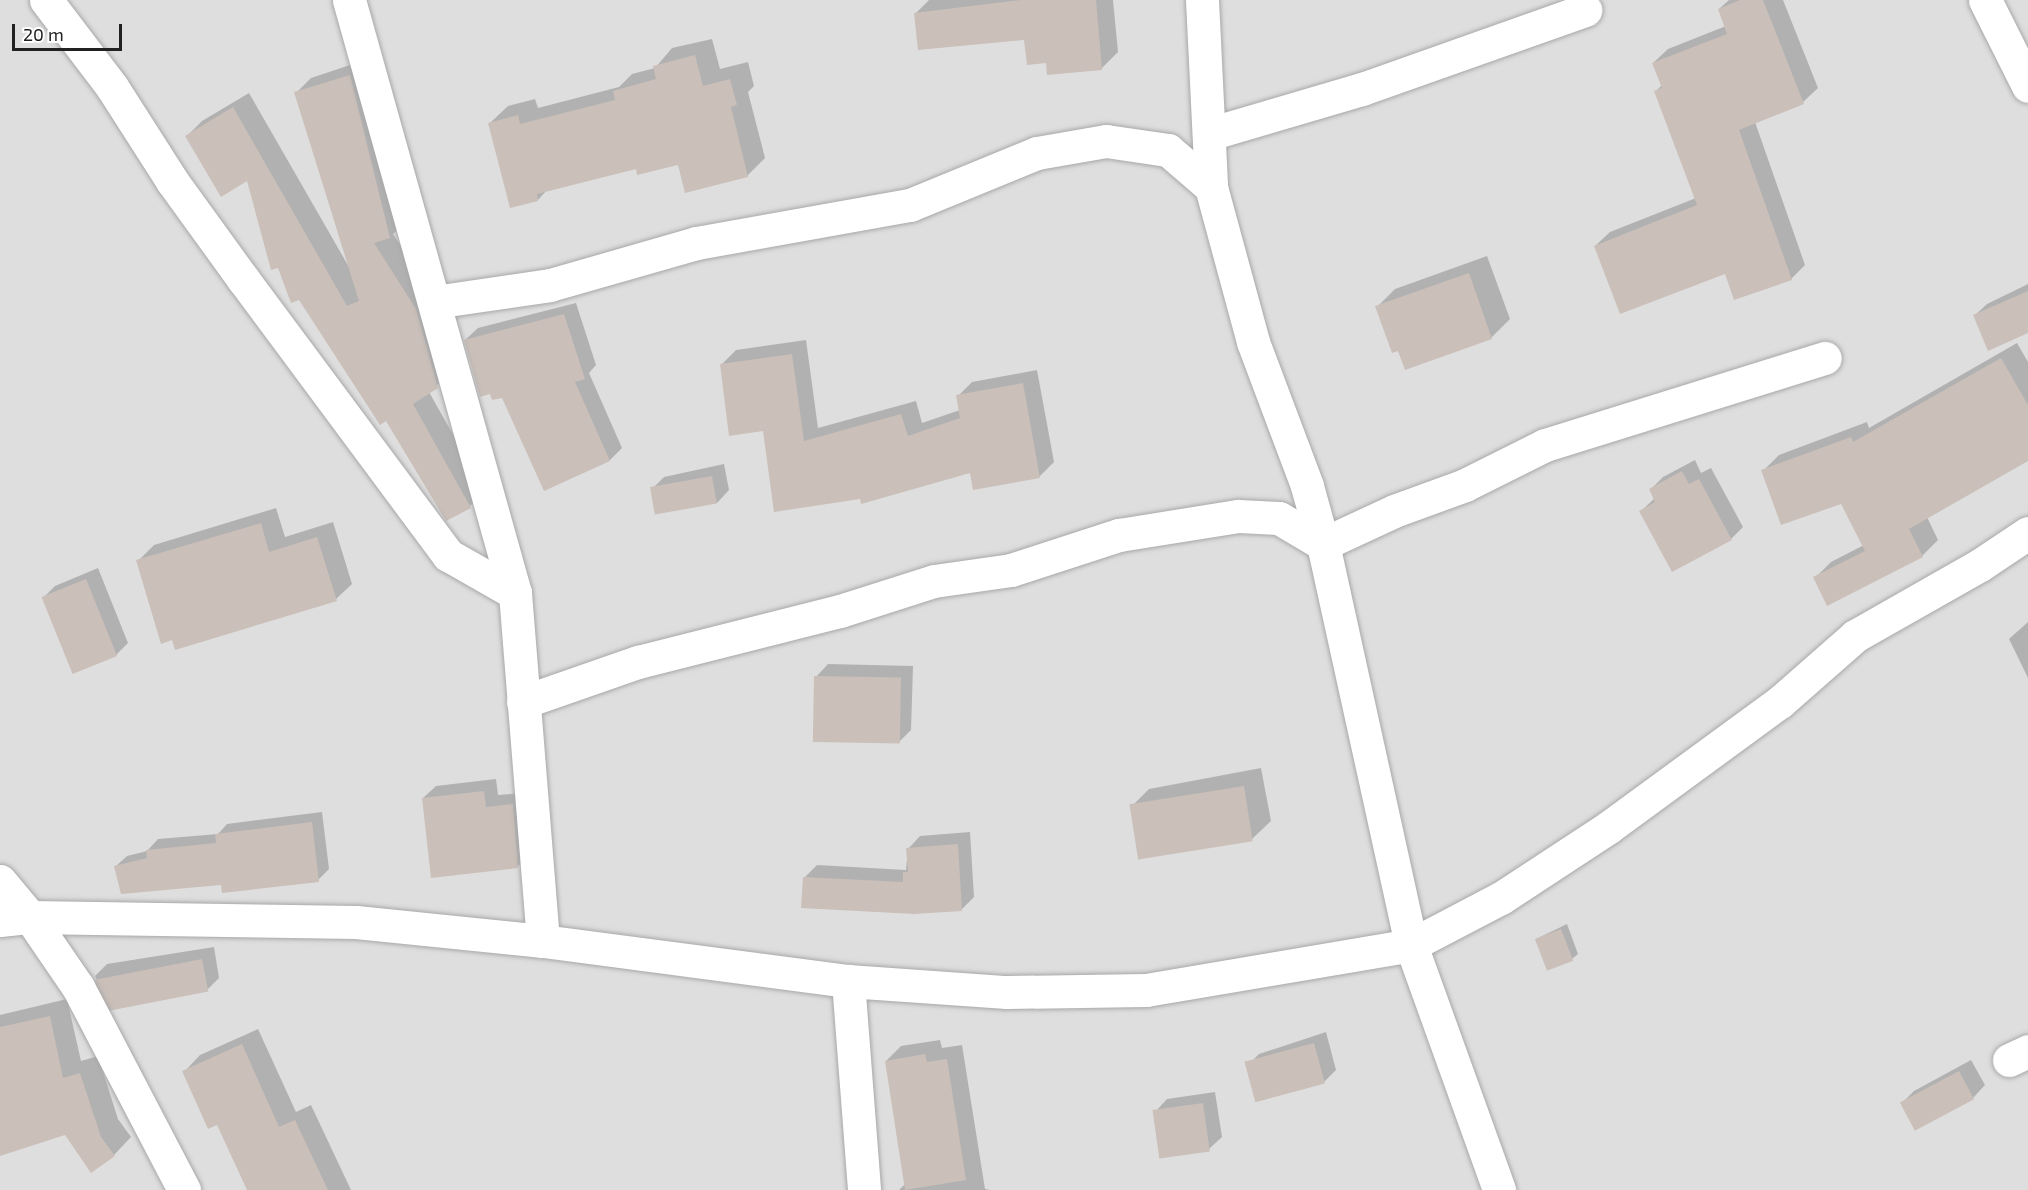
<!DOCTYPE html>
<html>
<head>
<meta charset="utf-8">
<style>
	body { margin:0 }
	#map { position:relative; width:2028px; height:1190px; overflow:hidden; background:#f2ede7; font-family:"Exo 2",sans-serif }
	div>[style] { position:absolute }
	.residential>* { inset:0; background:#dfdede; transform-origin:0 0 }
	.shadow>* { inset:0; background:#0003 }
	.building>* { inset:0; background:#cabfb9; transform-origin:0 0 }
	.roads { filter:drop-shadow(0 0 2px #a8a8a8) drop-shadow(0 0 2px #a8a8a8) }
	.street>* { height:33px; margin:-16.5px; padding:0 16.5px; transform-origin:16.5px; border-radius:16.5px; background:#fff }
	span { translate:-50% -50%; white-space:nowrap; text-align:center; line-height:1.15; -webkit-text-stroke:5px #fff; paint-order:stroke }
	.scale { position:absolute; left:12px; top:24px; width:110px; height:27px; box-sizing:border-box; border:3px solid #212121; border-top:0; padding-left:8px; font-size:18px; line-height:21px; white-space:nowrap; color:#212121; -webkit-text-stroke:4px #fff; paint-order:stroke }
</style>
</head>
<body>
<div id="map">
	<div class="residential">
		<i style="left:0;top:0;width:2028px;height:1190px"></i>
	</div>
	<div class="shadow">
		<i style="clip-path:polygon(929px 0,1113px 0,1118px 52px,1101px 69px,1048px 62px,1026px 38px,915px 14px)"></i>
		<i style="clip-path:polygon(1729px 0,1783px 0,1818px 88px,1803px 102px,1755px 122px,1805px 265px,1791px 279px,1726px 272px,1595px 246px,1610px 232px,1696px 198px,1656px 91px,1662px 85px,1653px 63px,1668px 49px,1726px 26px,1719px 9px)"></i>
		<i style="clip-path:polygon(712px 39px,720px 69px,748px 62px,754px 86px,748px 92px,765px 158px,747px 176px,679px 163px,637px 167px,547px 190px,538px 200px,490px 123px,508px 106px,535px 99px,538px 108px,619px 87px,632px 74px,655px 68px,672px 48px)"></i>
		<i style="clip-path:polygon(365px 60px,405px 222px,393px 234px,431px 293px,453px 371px,429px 392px,485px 491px,470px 506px,248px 179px,187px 136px,202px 121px,249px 93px,349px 267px,296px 93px,311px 78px)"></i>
		<i style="clip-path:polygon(1487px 256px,1510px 319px,1491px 338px,1406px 368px,1377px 307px,1395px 289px)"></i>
		<i style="clip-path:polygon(2028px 284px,2028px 331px,1974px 316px,1987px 304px)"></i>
		<i style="clip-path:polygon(576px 303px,596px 365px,589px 373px,622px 448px,610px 460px,545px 489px,502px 396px,465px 340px,478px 328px)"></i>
		<i style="clip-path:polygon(806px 340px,818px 428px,916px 401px,922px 423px,960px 410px,958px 396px,972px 382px,1037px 370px,1054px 462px,1040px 476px,972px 472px,861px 498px,764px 429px,722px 364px,736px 350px)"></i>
		<i style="clip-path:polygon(2017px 343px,2028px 362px,2028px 459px,1927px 517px,1938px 540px,1922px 556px,1815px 578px,1831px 562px,1864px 545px,1841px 502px,1763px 471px,1779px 455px,1867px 422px,1869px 428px)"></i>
		<i style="clip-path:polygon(1695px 460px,1701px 473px,1711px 468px,1743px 527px,1731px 539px,1641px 511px,1655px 498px,1651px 489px,1663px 477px)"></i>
		<i style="clip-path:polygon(724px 464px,729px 490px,717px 503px,652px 489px,664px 477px)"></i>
		<i style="clip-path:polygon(276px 508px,285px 537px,333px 522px,352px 584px,336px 599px,138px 561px,154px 545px)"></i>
		<i style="clip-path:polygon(98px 568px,128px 643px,116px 655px,43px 598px,55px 586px)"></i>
		<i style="clip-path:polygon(2028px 622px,2028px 678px,2009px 639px)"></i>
		<i style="clip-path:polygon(828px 664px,913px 666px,911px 730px,899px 742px,816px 677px)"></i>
		<i style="clip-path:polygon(1261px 768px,1271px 821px,1252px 839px,1131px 807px,1149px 789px)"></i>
		<i style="clip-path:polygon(496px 779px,498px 795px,525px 793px,530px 854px,518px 866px,423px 798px,436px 786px)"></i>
		<i style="clip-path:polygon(322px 812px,329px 869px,318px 880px,223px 883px,116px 866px,127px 856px,147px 851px,158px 839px,218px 834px,227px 824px)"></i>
		<i style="clip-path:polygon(970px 832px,974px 897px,962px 909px,805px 877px,817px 865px,906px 870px,908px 849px,920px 836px)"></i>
		<i style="clip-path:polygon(1567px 924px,1578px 954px,1572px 959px,1536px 939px)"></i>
		<i style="clip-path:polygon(214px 947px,219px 978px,207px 990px,110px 1005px,95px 976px,107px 964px)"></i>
		<i style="clip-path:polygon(67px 999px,81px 1061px,98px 1056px,118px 1119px,131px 1137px,114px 1155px,65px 1133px,0 1155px,0 1015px)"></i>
		<i style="clip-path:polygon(258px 1029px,296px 1112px,311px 1105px,351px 1190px,249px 1190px,218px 1123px,184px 1072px,200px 1055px)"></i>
		<i style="clip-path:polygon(1326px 1032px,1336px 1070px,1324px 1082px,1247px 1066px,1259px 1054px)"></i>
		<i style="clip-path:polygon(940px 1040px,942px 1048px,962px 1045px,985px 1189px,990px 1190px,899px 1190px,906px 1183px,886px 1061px,901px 1046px)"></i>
		<i style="clip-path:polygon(1971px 1060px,1985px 1085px,1973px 1098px,1902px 1103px,1914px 1091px)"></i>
		<i style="clip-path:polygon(1215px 1092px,1222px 1137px,1209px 1149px,1155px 1112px,1167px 1099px)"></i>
	</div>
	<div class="building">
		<i style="clip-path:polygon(1021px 0,1096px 0,1102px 70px,1047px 75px,1046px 63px,1027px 65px,1024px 40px,918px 50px,914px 13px)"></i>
		<i style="clip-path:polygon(1740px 0,1763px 0,1804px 104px,1739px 130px,1792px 280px,1734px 300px,1725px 274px,1620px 314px,1594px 246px,1697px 205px,1654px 91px,1662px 88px,1652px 63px,1727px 34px,1718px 9px)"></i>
		<i style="clip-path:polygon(695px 55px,703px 86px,730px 79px,737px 105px,731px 107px,748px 177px,685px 193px,678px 165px,637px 175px,636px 169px,537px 194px,538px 201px,510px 208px,488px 123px,518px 115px,520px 124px,615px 100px,613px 91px,656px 79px,653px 66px)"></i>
		<i style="clip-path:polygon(350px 75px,390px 238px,374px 243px,416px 309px,438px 388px,413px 404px,471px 508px,446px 521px,386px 421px,380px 425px,299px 300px,291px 303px,278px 268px,271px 270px,247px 181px,221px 197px,185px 136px,233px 107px,347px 306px,359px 301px,294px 92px)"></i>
		<i style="clip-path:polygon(1469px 273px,1492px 339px,1405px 370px,1398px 351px,1392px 353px,1375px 306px)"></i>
		<i style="clip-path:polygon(2028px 291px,2028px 333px,1988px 351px,1973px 315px)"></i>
		<i style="clip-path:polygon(564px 314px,585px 379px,575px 382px,610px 461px,544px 491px,502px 398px,492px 400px,490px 394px,480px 397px,464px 340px)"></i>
		<i style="clip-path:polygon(792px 354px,804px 441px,901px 414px,908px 436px,960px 418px,956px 395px,1023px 383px,1040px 478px,973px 490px,970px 473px,861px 504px,860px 499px,774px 512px,763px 431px,729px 436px,720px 364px)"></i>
		<i style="clip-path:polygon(2001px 358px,2028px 405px,2028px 461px,1909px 529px,1923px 557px,1827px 606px,1813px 577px,1865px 551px,1841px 504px,1781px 525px,1761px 470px,1851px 437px,1853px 442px)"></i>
		<i style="clip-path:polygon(1682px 471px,1689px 484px,1699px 479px,1732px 540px,1672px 572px,1639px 511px,1655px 502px,1649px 489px)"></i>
		<i style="left:712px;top:476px;width:28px;height:63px;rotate:80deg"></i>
		<i style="clip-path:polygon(261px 523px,269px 552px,317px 537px,337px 601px,175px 650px,172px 640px,161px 644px,136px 560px)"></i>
		<i style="left:86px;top:579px;width:83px;height:48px;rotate:68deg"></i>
		<i style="left:814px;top:676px;width:87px;height:66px;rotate:1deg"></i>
		<i style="left:1244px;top:786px;width:56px;height:116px;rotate:81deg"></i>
		<i style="clip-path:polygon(484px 791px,486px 807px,513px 804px,518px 868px,431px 878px,422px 798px)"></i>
		<i style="clip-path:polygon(312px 822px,319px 882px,222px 893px,221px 885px,121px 894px,114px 866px,147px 858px,146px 850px,216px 843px,215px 834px)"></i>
		<i style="clip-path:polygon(958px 844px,962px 911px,914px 914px,801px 908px,803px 877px,903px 882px,903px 872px,908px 872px,906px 848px)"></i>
		<i style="left:1561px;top:929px;width:34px;height:28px;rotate:69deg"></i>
		<i style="left:202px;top:959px;width:33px;height:109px;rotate:79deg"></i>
		<i style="clip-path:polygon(50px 1016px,63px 1078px,80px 1073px,101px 1137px,115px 1156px,91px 1173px,65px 1135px,0 1156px,0 1027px)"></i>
		<i style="left:1314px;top:1043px;width:42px;height:72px;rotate:75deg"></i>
		<i style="clip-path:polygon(242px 1044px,279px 1127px,295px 1120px,328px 1190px,247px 1190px,217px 1125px,208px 1129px,182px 1071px)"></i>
		<i style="clip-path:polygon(925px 1054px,927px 1062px,947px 1059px,966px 1180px,905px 1190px,885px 1061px)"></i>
		<i style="left:1959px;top:1071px;width:32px;height:67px;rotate:62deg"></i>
		<i style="left:1203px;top:1103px;width:49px;height:51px;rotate:82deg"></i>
	</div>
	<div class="roads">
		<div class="street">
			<i style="left:46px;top:0;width:109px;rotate:52.8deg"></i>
			<i style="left:112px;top:87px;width:112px;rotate:57.4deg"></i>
			<i style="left:172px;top:181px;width:121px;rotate:54.1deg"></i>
			<i style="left:243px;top:279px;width:344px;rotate:53.4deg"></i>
			<i style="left:448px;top:555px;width:77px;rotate:29.6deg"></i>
			<i style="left:349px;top:0;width:616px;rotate:74.36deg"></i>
			<i style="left:515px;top:593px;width:349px;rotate:85.4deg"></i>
			<i style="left:1202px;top:0;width:187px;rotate:87.2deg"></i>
			<i style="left:1211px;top:187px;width:161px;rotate:74.8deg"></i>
			<i style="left:1253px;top:342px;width:154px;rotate:69.4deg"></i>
			<i style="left:1307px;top:486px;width:60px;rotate:74.6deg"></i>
			<i style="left:1323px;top:544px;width:411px;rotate:77.6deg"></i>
			<i style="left:1411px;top:945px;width:260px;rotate:70.2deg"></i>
			<i style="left:1985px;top:0;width:96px;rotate:63.4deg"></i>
			<i style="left:1209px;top:134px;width:159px;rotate:-16.4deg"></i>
			<i style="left:1362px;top:89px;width:237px;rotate:-19.5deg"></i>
			<i style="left:434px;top:302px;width:117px;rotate:-8.3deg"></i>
			<i style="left:550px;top:285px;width:152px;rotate:-16deg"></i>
			<i style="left:696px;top:243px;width:217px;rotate:-10.1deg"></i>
			<i style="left:910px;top:205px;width:137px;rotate:-22.3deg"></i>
			<i style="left:1037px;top:153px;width:70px;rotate:-9.9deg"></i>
			<i style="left:1106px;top:141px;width:63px;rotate:8.3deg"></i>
			<i style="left:1168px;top:150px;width:57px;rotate:40.7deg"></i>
			<i style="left:523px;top:702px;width:122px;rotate:-19.2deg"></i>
			<i style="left:638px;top:662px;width:208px;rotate:-14.2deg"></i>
			<i style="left:840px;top:611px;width:99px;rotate:-17.7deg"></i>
			<i style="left:934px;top:581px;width:78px;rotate:-8.1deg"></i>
			<i style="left:1011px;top:570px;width:114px;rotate:-18deg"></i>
			<i style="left:1119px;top:535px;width:121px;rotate:-9.1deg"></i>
			<i style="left:1238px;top:516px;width:41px;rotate:2.8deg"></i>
			<i style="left:1279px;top:518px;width:51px;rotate:30.6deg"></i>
			<i style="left:1323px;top:544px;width:78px;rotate:-24.9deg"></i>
			<i style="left:1394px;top:511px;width:76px;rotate:-20.1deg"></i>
			<i style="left:1465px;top:485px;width:89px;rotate:-26.6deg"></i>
			<i style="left:1545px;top:445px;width:293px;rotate:-17.3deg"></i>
			<i style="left:0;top:881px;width:47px;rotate:50.2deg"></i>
			<i style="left:30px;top:917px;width:85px;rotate:55.6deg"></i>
			<i style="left:78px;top:987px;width:229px;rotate:62.4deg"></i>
			<i style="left:0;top:920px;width:30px;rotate:-6deg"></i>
			<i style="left:30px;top:917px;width:326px;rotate:0.9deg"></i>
			<i style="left:356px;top:922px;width:188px;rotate:5.8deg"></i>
			<i style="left:543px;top:941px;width:308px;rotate:7.5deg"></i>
			<i style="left:848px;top:981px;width:159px;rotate:4deg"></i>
			<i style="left:1007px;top:992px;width:139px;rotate:-0.8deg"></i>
			<i style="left:1146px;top:990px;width:269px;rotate:-9.6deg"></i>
			<i style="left:1411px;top:945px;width:102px;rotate:-27.6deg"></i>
			<i style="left:1501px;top:898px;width:129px;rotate:-33.3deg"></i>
			<i style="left:1609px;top:827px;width:212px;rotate:-36.2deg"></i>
			<i style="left:1780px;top:702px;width:100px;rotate:-41.3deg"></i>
			<i style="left:1855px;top:636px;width:144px;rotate:-29.6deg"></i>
			<i style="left:1980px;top:565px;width:58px;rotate:-33.7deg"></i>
			<i style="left:848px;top:981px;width:210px;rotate:85.6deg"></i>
			<i style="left:2009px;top:1060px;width:21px;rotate:-25deg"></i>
		</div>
	</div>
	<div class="scale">20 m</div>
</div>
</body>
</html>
